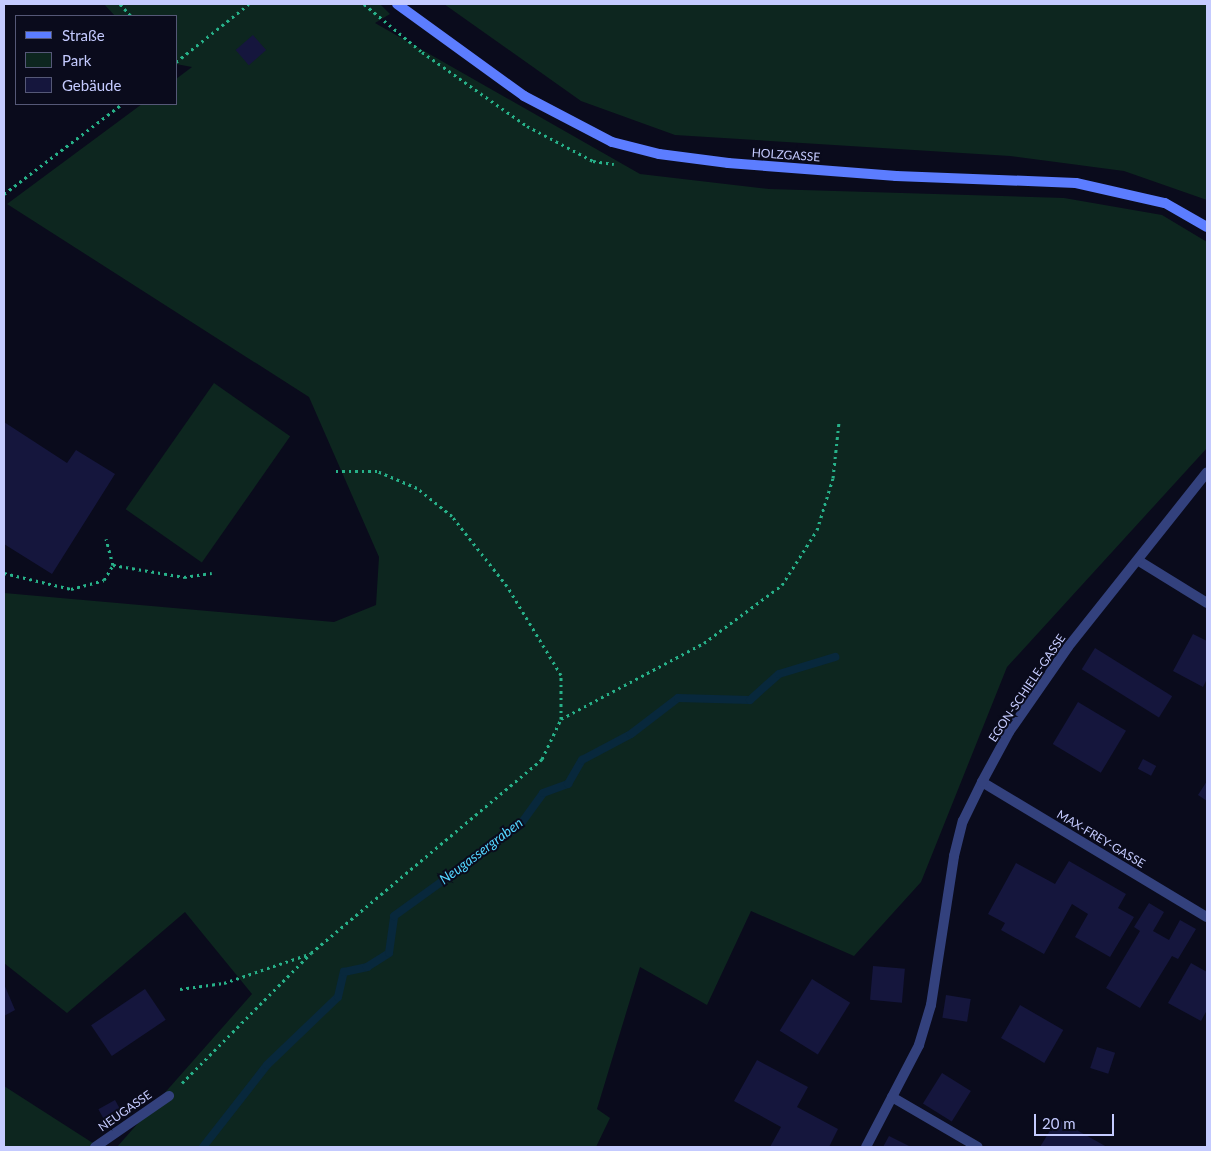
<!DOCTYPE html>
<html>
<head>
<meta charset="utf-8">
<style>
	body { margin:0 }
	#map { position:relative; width:1211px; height:1151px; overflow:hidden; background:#0a0b1c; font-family:Lato,sans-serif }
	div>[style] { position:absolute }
	.green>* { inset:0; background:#0d261f; transform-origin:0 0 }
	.stream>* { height:8px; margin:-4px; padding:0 4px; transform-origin:4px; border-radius:4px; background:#08283c }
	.building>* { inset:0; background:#15163d; transform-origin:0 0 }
	.path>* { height:3px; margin-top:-1.5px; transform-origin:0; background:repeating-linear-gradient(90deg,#27b189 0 2.5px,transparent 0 6.5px) }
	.street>* { height:10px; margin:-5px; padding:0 5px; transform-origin:5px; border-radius:5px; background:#33417d }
	.secondary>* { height:10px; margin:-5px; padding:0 5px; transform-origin:5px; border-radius:5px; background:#5c7dff }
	span { translate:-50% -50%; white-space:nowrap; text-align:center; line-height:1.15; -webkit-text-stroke:4px #0a0b1c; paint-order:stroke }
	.street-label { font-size:12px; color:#c5cbff }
	.water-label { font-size:14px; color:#53d6ff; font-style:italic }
	.frame { position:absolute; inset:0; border:5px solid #c5cbff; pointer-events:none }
	.legend { position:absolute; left:15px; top:15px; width:162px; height:90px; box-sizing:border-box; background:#0a0b1c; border:1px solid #555877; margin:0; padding:6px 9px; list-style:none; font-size:15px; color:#c5cbff }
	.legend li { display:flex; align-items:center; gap:10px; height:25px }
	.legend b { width:25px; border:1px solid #555877 }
	.scale { position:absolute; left:1034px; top:1114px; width:80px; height:22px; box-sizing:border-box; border:2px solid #c5cbff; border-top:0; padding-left:6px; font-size:15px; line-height:18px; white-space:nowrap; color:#c5cbff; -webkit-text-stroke:4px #0a0b1c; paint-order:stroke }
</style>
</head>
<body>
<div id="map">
	<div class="green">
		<i style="clip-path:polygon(104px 4px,380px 4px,390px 14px,375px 23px,640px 174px,769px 189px,1064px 198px,1162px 215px,1207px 242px,1207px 448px,1007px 667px,921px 882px,854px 956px,751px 911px,707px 1005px,640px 967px,597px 1109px,610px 1118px,596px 1147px,117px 1147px,252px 994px,185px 912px,67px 1013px,4px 963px,4px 593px,334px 622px,376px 605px,379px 557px,309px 397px,7px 204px,142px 104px,176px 104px,176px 79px,192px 67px,176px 64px,176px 16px,115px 16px)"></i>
		<i style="clip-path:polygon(444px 4px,1207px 4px,1207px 200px,1124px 171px,1010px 156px,675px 135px,581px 101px)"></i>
		<i style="left:214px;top:383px;width:93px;height:154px;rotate:35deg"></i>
		<i style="clip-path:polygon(4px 1086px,99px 1147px,4px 1147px)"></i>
	</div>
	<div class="stream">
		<i style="left:203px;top:1147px;width:104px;rotate:-52deg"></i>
		<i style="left:267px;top:1065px;width:98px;rotate:-43.8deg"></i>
		<i style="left:338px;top:997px;width:26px;rotate:-77deg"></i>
		<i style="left:344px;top:972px;width:24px;rotate:-12deg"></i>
		<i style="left:367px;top:967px;width:26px;rotate:-32deg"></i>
		<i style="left:389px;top:953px;width:37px;rotate:-82deg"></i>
		<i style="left:394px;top:916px;width:155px;rotate:-35.8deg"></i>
		<i style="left:520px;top:825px;width:39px;rotate:-54deg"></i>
		<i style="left:543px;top:793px;width:27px;rotate:-20deg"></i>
		<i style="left:568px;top:784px;width:28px;rotate:-60deg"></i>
		<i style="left:582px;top:760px;width:55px;rotate:-28deg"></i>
		<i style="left:631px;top:734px;width:59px;rotate:-37.5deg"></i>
		<i style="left:678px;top:698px;width:72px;rotate:1.6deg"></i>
		<i style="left:750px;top:700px;width:39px;rotate:-42deg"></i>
		<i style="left:779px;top:674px;width:59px;rotate:-16.9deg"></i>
	</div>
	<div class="building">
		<i style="left:253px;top:35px;width:20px;height:23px;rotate:49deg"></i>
		<i style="clip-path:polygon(4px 422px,67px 463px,76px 450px,115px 474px,52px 574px,4px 544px)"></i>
		<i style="clip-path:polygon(1193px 634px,1207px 641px,1207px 679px,1203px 687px,1173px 671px)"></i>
		<i style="left:1095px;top:648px;width:91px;height:25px;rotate:32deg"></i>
		<i style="left:1078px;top:702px;width:56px;height:49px;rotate:31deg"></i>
		<i style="left:1143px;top:759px;width:15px;height:11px;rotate:28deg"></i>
		<i style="clip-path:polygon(1207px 781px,1207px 801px,1198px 795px)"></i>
		<i style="clip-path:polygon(1069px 861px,1126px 894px,1118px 908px,1134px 917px,1110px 957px,1075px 937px,1088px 914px,1072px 904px,1044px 954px,1001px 930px,1005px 923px,988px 914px,1016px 863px,1055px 884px)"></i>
		<i style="clip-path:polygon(1149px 903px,1164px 912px,1153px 931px,1169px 940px,1180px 920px,1196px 929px,1178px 959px,1172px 956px,1140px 1008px,1106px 988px,1140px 931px,1134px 927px)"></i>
		<i style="clip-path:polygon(1191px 963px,1207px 972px,1207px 1010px,1201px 1021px,1168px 1003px)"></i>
		<i style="left:873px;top:966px;width:32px;height:34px;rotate:5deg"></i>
		<i style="left:812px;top:979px;width:45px;height:61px;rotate:32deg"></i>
		<i style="clip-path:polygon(4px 984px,15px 1010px,4px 1016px)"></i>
		<i style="left:145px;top:989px;width:37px;height:65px;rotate:56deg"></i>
		<i style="left:946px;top:995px;width:25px;height:23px;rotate:9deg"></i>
		<i style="left:1020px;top:1005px;width:50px;height:38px;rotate:30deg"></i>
		<i style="left:1097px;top:1047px;width:19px;height:22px;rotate:18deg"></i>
		<i style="clip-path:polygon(757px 1060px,808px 1087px,797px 1107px,838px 1129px,829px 1147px,770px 1147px,781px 1127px,734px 1101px)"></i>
		<i style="left:942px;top:1073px;width:34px;height:36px;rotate:32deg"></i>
		<i style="left:115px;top:1100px;width:10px;height:19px;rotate:61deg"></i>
		<i style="clip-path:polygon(1057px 1119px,1107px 1147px,1040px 1147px)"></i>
		<i style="clip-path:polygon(889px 1136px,911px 1147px,883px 1147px)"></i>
	</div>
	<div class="path">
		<i style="left:120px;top:4px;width:16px;rotate:47deg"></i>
		<i style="left:364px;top:4px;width:75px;rotate:39.6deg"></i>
		<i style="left:422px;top:52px;width:128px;rotate:35.2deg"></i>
		<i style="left:527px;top:126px;width:75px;rotate:27.9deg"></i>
		<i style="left:593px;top:161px;width:21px;rotate:8deg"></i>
		<i style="left:176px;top:62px;width:93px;rotate:-38.5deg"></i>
		<i style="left:4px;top:194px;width:148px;rotate:-37.3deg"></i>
		<i style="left:113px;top:565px;width:72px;rotate:9.6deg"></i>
		<i style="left:184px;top:577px;width:28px;rotate:-8deg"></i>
		<i style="left:4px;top:573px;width:69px;rotate:13.4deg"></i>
		<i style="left:71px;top:589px;width:34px;rotate:-15deg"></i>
		<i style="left:104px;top:580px;width:17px;rotate:-59deg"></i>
		<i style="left:113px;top:565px;width:27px;rotate:-105deg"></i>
		<i style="left:561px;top:719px;width:162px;rotate:-28deg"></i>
		<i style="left:704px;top:643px;width:97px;rotate:-36.6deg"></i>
		<i style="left:782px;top:585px;width:65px;rotate:-57.5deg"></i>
		<i style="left:817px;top:530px;width:54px;rotate:-72.9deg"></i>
		<i style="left:833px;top:478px;width:56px;rotate:-83.9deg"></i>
		<i style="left:180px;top:989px;width:44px;rotate:-7.8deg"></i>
		<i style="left:224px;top:983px;width:90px;rotate:-18.8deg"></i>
		<i style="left:182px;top:1083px;width:183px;rotate:-45.2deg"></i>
		<i style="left:311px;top:953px;width:302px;rotate:-40deg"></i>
		<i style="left:542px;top:759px;width:44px;rotate:-64.6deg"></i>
		<i style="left:561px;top:719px;width:44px;rotate:-90deg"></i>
		<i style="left:561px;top:675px;width:104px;rotate:-121.2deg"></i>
		<i style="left:507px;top:586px;width:89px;rotate:-128.2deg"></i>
		<i style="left:452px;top:516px;width:45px;rotate:-141.3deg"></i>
		<i style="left:417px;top:488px;width:43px;rotate:-157deg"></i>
		<i style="left:377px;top:471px;width:44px;rotate:180deg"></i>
	</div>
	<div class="street">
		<i style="left:1139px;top:561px;width:80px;rotate:31.7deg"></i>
		<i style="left:982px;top:782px;width:262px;rotate:31deg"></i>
		<i style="left:892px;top:1097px;width:99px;rotate:30.2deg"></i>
		<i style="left:95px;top:1147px;width:90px;rotate:-34.6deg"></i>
		<i style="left:866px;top:1147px;width:115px;rotate:-62.5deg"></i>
		<i style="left:919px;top:1045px;width:42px;rotate:-73.3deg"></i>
		<i style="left:931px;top:1005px;width:151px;rotate:-81.2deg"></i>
		<i style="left:954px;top:856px;width:36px;rotate:-76deg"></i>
		<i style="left:963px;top:821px;width:43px;rotate:-64deg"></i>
		<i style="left:982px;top:782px;width:57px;rotate:-61.6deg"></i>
		<i style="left:1009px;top:732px;width:103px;rotate:-55.2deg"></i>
		<i style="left:1068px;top:647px;width:223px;rotate:-51.5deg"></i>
	</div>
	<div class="secondary">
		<i style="left:397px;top:4px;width:157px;rotate:35.9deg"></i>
		<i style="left:524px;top:96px;width:99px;rotate:27.6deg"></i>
		<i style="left:612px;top:142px;width:49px;rotate:14.3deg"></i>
		<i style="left:659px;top:154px;width:70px;rotate:7.4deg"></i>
		<i style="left:728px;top:163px;width:169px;rotate:4.4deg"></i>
		<i style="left:896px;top:176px;width:180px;rotate:2.2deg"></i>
		<i style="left:1076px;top:183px;width:91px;rotate:12.7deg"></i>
		<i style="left:1165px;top:203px;width:48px;rotate:29.7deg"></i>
	</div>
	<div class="street-label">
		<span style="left:786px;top:155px;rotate:4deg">HOLZGASSE</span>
		<span style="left:1027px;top:688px;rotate:-56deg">EGON-SCHIELE-GASSE</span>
		<span style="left:1101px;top:839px;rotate:31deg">MAX-FREY-GASSE</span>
		<span style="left:125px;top:1111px;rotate:-35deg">NEUGASSE</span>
	</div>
	<div class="water-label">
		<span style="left:481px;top:851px;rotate:-37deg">Neugassergraben</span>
	</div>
	<div class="frame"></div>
	<ul class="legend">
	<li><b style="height:6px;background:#5c7dff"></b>Straße</li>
	<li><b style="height:14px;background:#0d261f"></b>Park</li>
	<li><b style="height:14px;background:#15163d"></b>Gebäude</li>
	</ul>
	<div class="scale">20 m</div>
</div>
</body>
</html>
